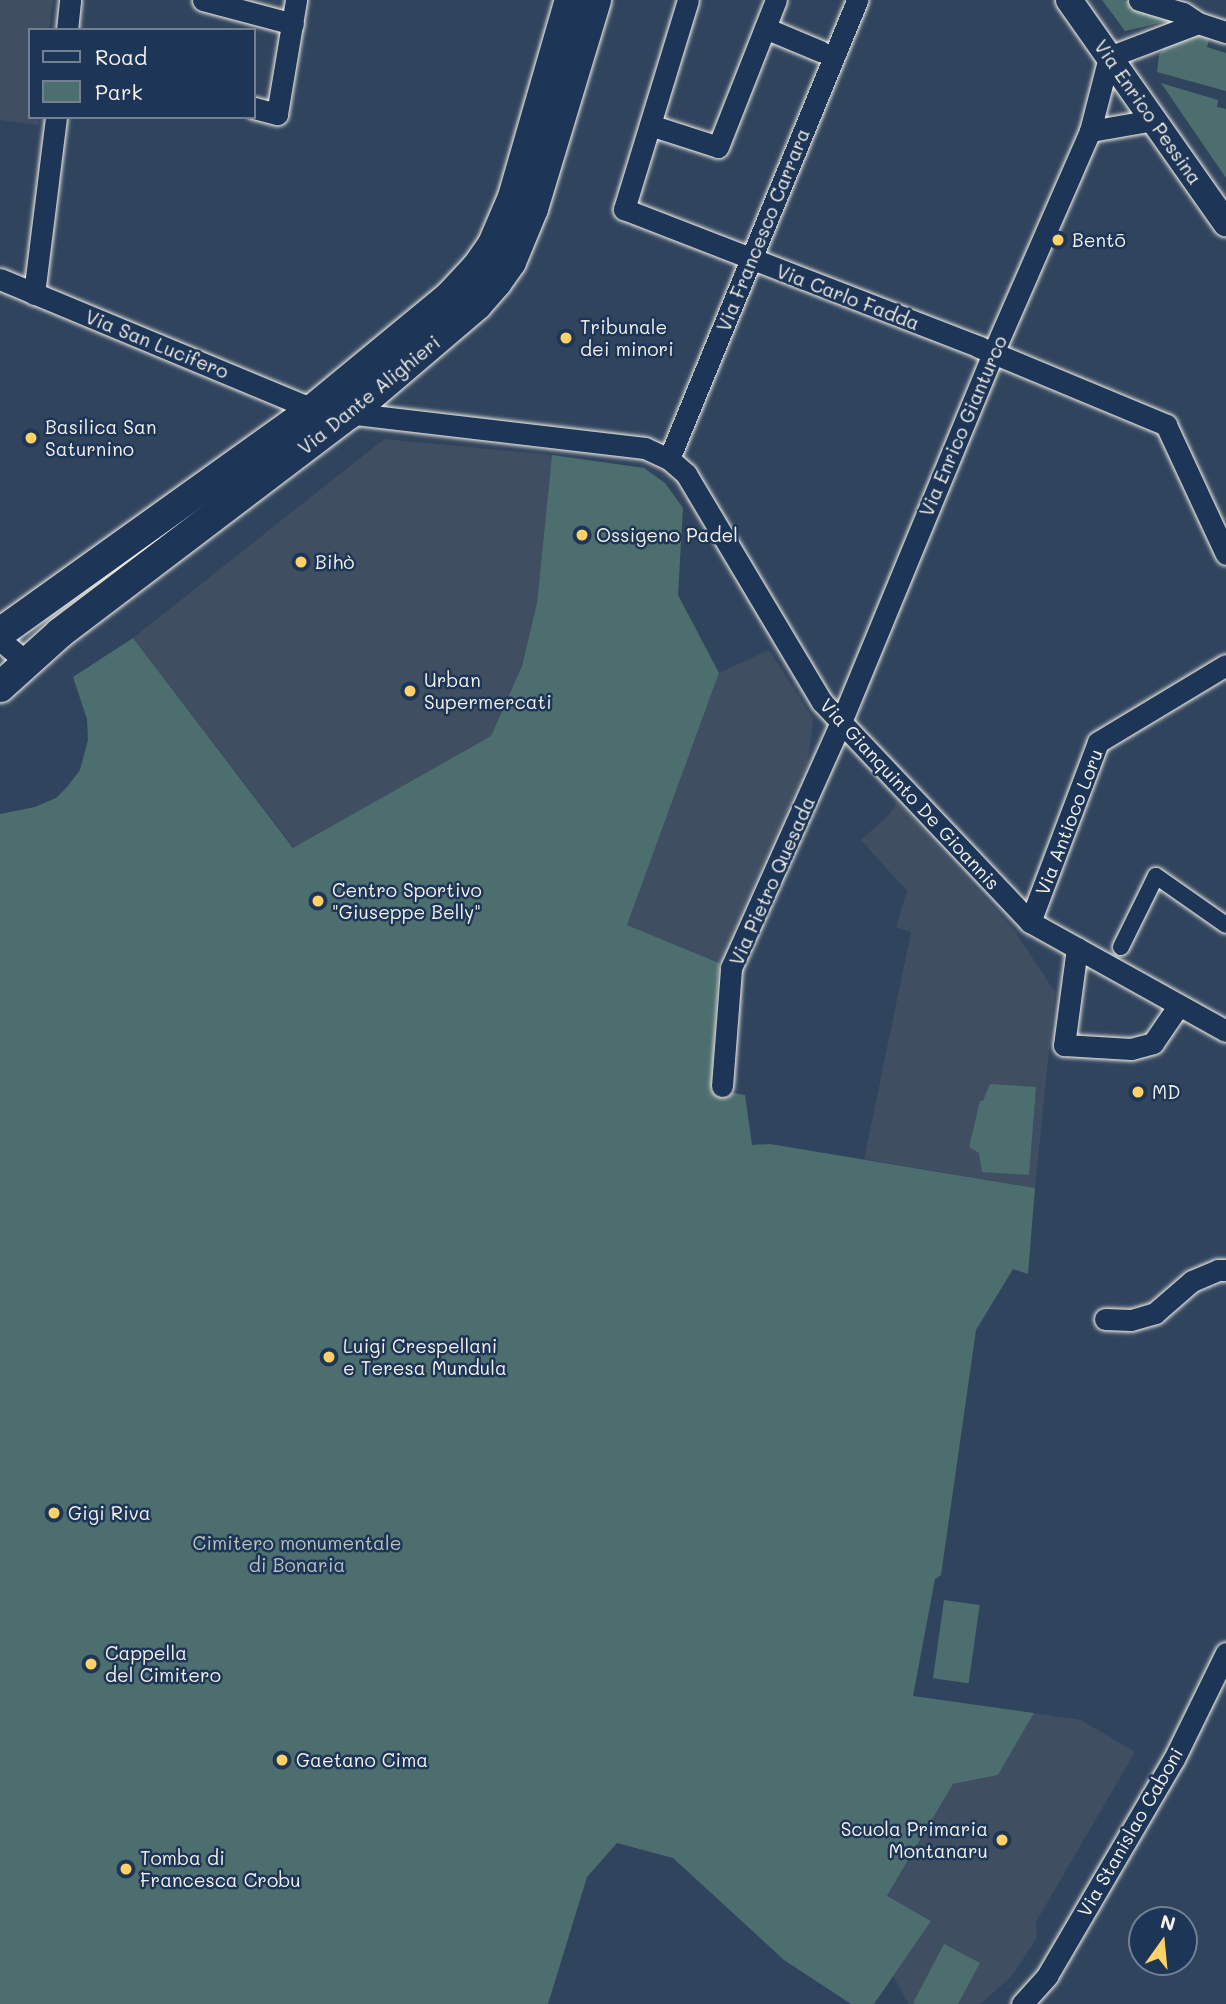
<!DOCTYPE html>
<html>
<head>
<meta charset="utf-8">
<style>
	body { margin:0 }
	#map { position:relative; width:1226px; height:2004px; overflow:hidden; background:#31445d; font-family:Mali,sans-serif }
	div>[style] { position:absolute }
	.built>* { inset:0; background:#3f4e61 }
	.green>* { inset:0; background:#4d6e6e; transform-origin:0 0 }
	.roads { filter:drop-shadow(0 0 2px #f4f1e8) drop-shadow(0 0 2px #f4f1e8) }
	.pedestrian>* { height:16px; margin:-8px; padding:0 8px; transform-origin:8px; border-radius:8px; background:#1d3557 }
	.minor>* { height:21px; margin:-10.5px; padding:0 10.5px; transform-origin:10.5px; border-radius:10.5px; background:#1d3557 }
	.tertiary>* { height:26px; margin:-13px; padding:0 13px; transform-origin:13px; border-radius:13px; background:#1d3557 }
	.secondary>* { height:30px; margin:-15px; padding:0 15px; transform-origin:15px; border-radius:15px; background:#1d3557 }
	.dots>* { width:19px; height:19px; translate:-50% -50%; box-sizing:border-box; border:4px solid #1d3557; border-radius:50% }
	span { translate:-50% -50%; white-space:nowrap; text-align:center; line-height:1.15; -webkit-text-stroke:5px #1d3557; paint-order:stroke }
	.street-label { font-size:19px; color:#f4f1e8 }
	.poi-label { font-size:19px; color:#f4f1e8 }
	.left { translate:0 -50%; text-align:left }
	.right { translate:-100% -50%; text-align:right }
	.park-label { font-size:19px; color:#bac3bd }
	.legend { position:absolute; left:28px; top:28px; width:228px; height:91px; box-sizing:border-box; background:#1d3557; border:2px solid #738091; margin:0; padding:9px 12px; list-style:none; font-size:21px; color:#f4f1e8 }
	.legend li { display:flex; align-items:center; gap:14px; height:35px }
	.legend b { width:35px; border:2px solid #738091 }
	.north { position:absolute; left:1128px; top:1906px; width:70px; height:70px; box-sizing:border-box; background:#1d3557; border:2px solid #738091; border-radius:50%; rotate:15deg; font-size:19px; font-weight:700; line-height:28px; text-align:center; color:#f4f1e8 }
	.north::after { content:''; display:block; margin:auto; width:24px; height:32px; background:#ffd166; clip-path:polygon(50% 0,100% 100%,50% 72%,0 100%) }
</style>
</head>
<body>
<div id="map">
	<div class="built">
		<i style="clip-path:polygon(0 0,53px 0,49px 30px,30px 30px,30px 117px,39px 117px,38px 125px,0 120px)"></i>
		<i style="clip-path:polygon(384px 439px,552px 455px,537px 603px,522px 666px,491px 736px,294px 848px,133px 638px)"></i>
		<i style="clip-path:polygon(769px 650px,813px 719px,808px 762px,719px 963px,627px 925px,719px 673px)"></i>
		<i style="clip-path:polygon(897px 801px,1014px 930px,1055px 992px,1035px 1188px,864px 1159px,911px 932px,896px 927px,907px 891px,861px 840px,890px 814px)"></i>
		<i style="clip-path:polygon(1034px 1713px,1081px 1720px,1135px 1752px,1036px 1922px,1037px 1938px,1011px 1977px,980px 2004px,909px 2004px,893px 1976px,931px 1921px,887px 1897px,953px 1784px,998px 1775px)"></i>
	</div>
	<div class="green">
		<i style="clip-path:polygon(1102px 0,1123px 0,1177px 19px,1125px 31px)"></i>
		<i style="clip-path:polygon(1196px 33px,1210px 37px,1207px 47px,1226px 53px,1226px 91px,1157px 72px,1159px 55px,1167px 44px)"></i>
		<i style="clip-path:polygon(1161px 83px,1218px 100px,1217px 107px,1226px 109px,1226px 178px)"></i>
		<i style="clip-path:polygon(552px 455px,644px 468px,665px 483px,683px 508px,678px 595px,719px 673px,627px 925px,719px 963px,711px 1089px,745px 1095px,752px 1145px,770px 1144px,1035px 1188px,1028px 1274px,1013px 1269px,976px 1330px,941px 1575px,935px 1579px,913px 1696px,1034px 1713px,998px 1775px,953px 1784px,887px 1896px,931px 1921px,874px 2004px,851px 2004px,784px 1960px,673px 1858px,617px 1843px,587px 1877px,548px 2004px,0 2004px,0 814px,35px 807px,56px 798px,67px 787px,80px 770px,88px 740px,87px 719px,73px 677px,133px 638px,293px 848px,491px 736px,522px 666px,537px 603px)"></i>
		<i style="clip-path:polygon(990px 1084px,1036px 1087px,1029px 1175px,982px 1172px,979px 1153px,969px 1147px,980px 1101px,983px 1101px)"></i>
		<i style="left:944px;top:1600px;width:36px;height:79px;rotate:8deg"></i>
		<i style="clip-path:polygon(944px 1944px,980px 1963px,958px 2004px,915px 2004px,913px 2003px)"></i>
	</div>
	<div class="roads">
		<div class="pedestrian">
			<i style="left:1121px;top:947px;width:79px;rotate:-63.8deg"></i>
			<i style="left:1156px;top:876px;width:85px;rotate:35deg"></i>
		</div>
		<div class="minor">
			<i style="left:203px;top:0;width:93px;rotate:14.9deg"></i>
			<i style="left:688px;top:0;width:219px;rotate:107deg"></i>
			<i style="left:624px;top:209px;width:381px;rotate:21.2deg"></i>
			<i style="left:979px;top:347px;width:203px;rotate:22.6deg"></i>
			<i style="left:1166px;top:425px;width:142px;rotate:65.1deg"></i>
			<i style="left:1139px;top:0;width:46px;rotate:16.5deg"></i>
			<i style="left:1183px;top:13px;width:18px;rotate:34deg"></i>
			<i style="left:1198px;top:23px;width:29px;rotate:18deg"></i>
			<i style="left:765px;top:28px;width:60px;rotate:22.7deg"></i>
			<i style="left:67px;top:30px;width:30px;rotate:-84deg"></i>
			<i style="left:254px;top:108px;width:24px;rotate:15deg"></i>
			<i style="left:277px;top:114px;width:116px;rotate:-80.5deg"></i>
			<i style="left:650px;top:125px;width:71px;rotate:17.9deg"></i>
			<i style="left:718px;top:147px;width:158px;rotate:-68.5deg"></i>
			<i style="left:1090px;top:131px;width:65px;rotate:-9.8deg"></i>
			<i style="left:0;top:279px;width:339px;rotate:22.6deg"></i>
			<i style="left:313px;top:409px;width:334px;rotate:6.7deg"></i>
			<i style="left:645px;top:448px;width:26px;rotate:25deg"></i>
			<i style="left:669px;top:459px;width:23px;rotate:41deg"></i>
			<i style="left:686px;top:474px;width:265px;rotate:59.2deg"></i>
			<i style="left:822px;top:702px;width:303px;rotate:46.6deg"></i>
			<i style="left:1030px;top:922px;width:224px;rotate:29.1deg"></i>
			<i style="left:34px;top:294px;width:178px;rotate:-82.9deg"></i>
			<i style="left:669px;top:459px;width:496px;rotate:-67.7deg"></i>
			<i style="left:0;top:640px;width:34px;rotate:40deg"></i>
			<i style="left:1030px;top:922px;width:192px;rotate:-69.3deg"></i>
			<i style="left:1098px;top:742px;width:149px;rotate:-31deg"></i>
			<i style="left:1077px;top:948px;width:98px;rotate:97.6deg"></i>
			<i style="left:1064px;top:1045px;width:67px;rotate:3.4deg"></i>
			<i style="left:1131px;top:1049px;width:23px;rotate:-15deg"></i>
			<i style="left:1153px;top:1043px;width:46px;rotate:-55.6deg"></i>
			<i style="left:722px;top:1086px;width:118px;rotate:-85.6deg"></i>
			<i style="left:731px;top:968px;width:269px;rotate:-65.9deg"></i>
			<i style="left:841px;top:722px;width:399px;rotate:-67.6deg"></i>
			<i style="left:993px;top:353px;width:242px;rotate:-66.4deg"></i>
			<i style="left:1090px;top:131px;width:76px;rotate:-75.6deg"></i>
			<i style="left:1109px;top:57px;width:95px;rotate:-20.9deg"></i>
			<i style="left:1105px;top:1319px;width:26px;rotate:2deg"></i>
			<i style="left:1131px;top:1320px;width:25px;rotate:-16deg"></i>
			<i style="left:1155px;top:1313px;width:49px;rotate:-40.9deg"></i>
			<i style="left:1192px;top:1281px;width:28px;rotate:-23deg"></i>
			<i style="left:1218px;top:1270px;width:8px"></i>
			<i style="left:1022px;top:2004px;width:38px;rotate:-48deg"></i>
			<i style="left:1047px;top:1976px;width:251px;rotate:-59.7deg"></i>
			<i style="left:1174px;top:1759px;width:118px;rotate:-63.9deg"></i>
		</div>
		<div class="tertiary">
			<i style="left:1069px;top:0;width:273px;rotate:54.9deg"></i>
		</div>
		<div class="secondary">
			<i style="left:0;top:633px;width:385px;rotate:-35.6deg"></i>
			<i style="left:313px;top:409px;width:176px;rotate:-39.5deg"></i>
			<i style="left:449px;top:297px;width:41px;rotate:-47deg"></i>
			<i style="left:477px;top:267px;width:28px;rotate:-55deg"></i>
			<i style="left:493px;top:244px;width:51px;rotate:-66.9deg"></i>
			<i style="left:513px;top:197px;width:205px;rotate:-73.9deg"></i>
			<i style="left:0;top:687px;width:81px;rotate:-42deg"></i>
			<i style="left:60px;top:633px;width:363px;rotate:-37.2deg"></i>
			<i style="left:349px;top:414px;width:168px;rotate:-40.4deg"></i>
			<i style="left:477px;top:305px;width:30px;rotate:-49deg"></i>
			<i style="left:497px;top:282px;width:24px;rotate:-55deg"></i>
			<i style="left:511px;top:262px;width:57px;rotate:-67.5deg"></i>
			<i style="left:533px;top:209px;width:218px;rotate:-73.2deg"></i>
		</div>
	</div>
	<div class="dots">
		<i style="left:1058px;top:240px;background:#ffd166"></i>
		<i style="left:566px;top:338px;background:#ffd166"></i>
		<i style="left:31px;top:438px;background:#ffd166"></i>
		<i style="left:582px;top:535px;background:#ffd166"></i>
		<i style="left:301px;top:562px;background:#ffd166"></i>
		<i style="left:410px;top:691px;background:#ffd166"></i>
		<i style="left:318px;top:901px;background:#ffd166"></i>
		<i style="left:1138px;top:1092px;background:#ffd166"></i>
		<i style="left:329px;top:1357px;background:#ffd166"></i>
		<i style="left:54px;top:1513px;background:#ffd166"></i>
		<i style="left:91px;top:1664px;background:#ffd166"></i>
		<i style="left:282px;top:1760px;background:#ffd166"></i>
		<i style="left:1002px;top:1840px;background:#ffd166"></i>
		<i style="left:126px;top:1869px;background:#ffd166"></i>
	</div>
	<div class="street-label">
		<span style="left:1148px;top:112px;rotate:55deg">Via Enrico Pessina</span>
		<span style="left:763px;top:230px;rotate:-68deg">Via Francesco Carrara</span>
		<span style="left:848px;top:297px;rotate:21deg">Via Carlo Fadda</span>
		<span style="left:157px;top:344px;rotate:22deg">Via San Lucifero</span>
		<span style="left:369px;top:395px;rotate:-39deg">Via Dante Alighieri</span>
		<span style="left:963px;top:426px;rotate:-67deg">Via Enrico Gianturco</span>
		<span style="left:910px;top:794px;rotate:47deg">Via Gianquinto De Gioannis</span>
		<span style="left:1069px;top:822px;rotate:-69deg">Via Antioco Loru</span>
		<span style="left:772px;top:881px;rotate:-66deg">Via Pietro Quesada</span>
		<span style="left:1130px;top:1832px;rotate:-60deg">Via Stanislao Caboni</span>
	</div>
	<div class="poi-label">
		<span class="left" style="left:1072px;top:240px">Bentō</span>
		<span class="left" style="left:580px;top:338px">Tribunale<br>dei minori</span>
		<span class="left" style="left:45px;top:438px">Basilica San<br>Saturnino</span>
		<span class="left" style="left:596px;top:535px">Ossigeno Padel</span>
		<span class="left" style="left:315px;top:562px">Bihò</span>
		<span class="left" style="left:424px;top:691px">Urban<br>Supermercati</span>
		<span class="left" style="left:332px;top:901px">Centro Sportivo<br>"Giuseppe Belly"</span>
		<span class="left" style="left:1152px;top:1092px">MD</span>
		<span class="left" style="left:343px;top:1357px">Luigi Crespellani<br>e Teresa Mundula</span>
		<span class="left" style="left:68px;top:1513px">Gigi Riva</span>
		<span class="left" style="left:105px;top:1664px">Cappella<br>del Cimitero</span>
		<span class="left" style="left:296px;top:1760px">Gaetano Cima</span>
		<span class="right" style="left:988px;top:1840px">Scuola Primaria<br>Montanaru</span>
		<span class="left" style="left:140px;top:1869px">Tomba di<br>Francesca Crobu</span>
	</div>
	<div class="park-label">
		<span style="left:297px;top:1554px">Cimitero monumentale<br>di Bonaria</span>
	</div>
	<ul class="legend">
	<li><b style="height:9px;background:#1d3557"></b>Road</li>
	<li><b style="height:19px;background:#4d6e6e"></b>Park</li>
	</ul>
	<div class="north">N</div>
</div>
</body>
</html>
